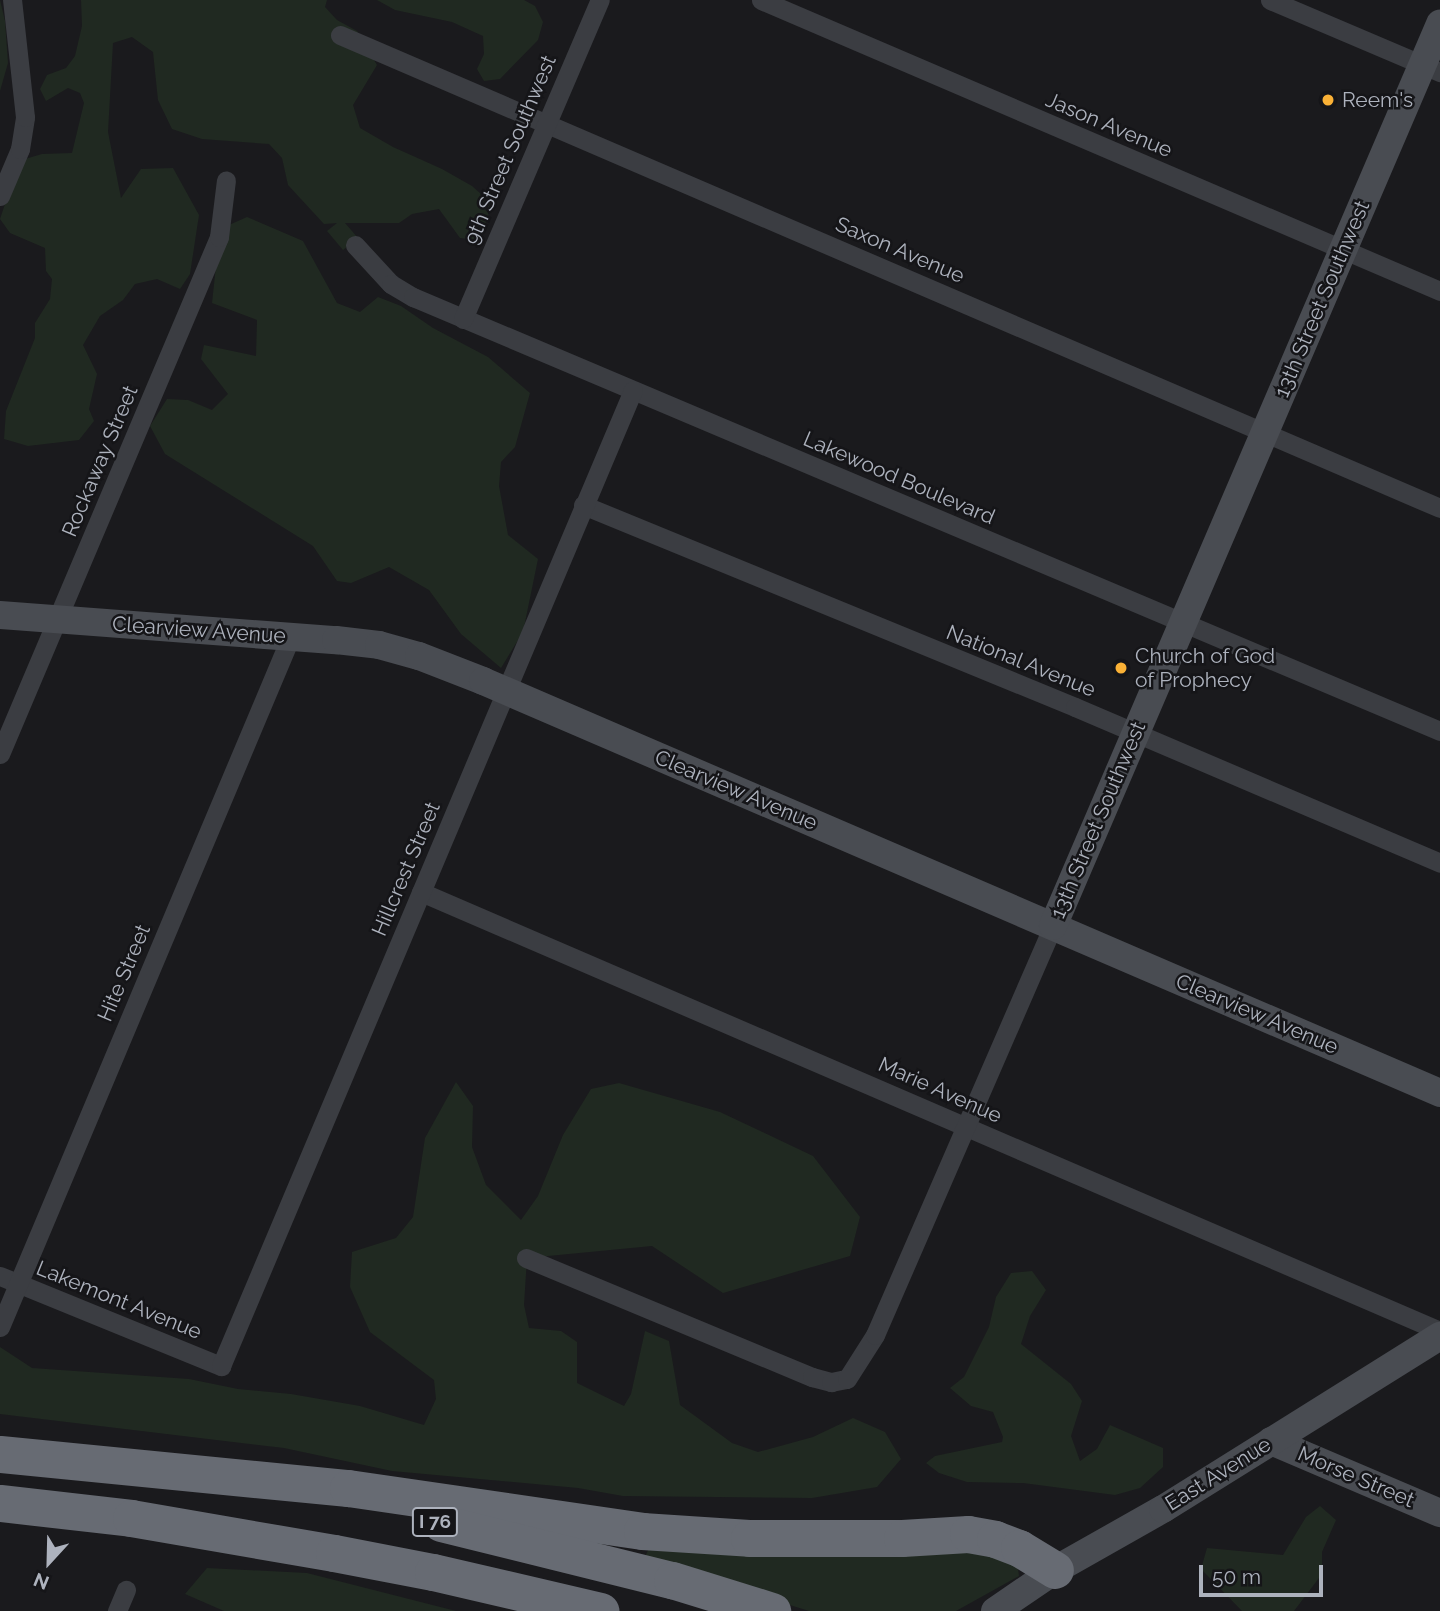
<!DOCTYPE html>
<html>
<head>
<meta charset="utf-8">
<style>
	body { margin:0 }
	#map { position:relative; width:1440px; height:1611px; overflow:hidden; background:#1a1a1d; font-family:Raleway,sans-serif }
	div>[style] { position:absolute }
	.green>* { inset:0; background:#202921 }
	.street>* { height:19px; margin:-9.5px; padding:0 9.5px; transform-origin:9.5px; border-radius:9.5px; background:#3b3d42 }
	.secondary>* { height:28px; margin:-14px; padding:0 14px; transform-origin:14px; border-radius:14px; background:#494c52 }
	.highway>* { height:37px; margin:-18.5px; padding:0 18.5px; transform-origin:18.5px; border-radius:18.5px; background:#676b73 }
	.dots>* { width:19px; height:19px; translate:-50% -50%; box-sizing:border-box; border:4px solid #151518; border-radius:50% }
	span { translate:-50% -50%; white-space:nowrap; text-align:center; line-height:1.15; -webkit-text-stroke:5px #151518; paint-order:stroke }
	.shield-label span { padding:2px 5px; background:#151518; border:2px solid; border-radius:5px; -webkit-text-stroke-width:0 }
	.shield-label { font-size:19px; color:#adb2bd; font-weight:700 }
	.poi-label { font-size:21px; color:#adb2bd }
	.left { translate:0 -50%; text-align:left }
	.street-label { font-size:21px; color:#adb2bd }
	.north { position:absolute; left:14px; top:1527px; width:70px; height:70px; -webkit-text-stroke:5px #151518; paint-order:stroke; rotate:202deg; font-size:19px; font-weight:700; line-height:28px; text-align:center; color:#adb2bd }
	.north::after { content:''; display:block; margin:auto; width:24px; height:32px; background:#adb2bd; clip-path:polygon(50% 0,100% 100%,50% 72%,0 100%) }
	.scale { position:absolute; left:1199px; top:1565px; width:124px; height:32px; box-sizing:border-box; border:4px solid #adb2bd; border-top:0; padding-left:9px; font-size:21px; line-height:24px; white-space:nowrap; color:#adb2bd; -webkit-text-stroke:5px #151518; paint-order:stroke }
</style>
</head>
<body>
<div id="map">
	<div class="green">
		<i style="clip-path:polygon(0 0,5px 21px,8px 63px,0 91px)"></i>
		<i style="clip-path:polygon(81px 0,327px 0,325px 7px,337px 20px,357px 31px,377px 65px,353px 105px,360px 128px,393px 147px,442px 169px,472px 186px,490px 202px,488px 218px,477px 240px,460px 238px,439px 209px,412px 214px,399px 223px,345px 223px,358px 238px,343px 250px,327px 231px,337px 223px,324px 224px,288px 185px,282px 158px,269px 144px,202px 139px,172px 129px,158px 100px,153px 52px,132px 37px,113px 43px,108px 132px,121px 198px,141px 169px,173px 168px,199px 215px,190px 274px,180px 289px,157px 279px,135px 284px,123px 300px,100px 316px,83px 345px,97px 374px,89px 409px,94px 421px,79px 440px,28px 446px,4px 439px,6px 411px,35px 338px,35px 323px,50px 299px,52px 279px,46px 271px,45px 248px,10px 233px,0 219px,14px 177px,25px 159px,42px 154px,72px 153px,84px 103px,80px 93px,68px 88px,46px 101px,40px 89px,47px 75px,66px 68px,75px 56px,82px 26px)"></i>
		<i style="clip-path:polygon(377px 0,524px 0,535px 6px,543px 22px,538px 40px,500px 79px,484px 81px,477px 69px,484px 54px,483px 36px,452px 22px,395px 10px)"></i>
		<i style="clip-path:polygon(247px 217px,303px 241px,337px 303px,360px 312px,378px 297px,401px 306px,433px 328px,488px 357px,530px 393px,515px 447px,501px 462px,499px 486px,508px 535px,538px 559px,523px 632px,501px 668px,461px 634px,429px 590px,389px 567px,351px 583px,337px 581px,313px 546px,165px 454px,150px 426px,167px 399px,188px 400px,212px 410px,228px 394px,201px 359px,204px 345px,256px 356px,257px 320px,212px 303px,220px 229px)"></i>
		<i style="clip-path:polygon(456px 1082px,473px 1106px,472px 1147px,486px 1185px,521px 1220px,538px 1196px,563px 1135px,591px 1089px,619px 1083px,720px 1112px,813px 1156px,860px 1217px,850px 1256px,723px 1293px,652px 1246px,527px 1258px,524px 1305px,529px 1328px,561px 1331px,577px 1342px,577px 1383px,624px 1406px,631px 1394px,645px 1331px,669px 1341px,680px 1405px,732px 1443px,758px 1452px,813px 1437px,853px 1418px,885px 1432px,901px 1459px,877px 1487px,812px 1498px,623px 1496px,578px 1488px,392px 1471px,284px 1448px,0 1414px,0 1347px,32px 1368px,189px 1379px,238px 1389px,291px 1394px,360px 1406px,424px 1425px,436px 1399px,434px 1380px,370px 1332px,350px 1287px,352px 1252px,396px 1238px,413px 1217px,425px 1138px)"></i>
		<i style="clip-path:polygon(1032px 1271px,1046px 1290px,1030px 1316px,1021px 1344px,1071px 1384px,1082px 1401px,1071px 1436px,1080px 1461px,1097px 1449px,1110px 1425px,1163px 1448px,1163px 1467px,1140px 1488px,1115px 1495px,1023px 1483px,967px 1482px,939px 1473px,926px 1463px,935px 1456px,1002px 1442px,1003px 1437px,993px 1412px,971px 1406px,950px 1388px,964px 1377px,989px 1327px,996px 1297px,1011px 1273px)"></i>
		<i style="clip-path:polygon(1320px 1506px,1336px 1520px,1322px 1552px,1322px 1574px,1294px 1611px,1242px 1611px,1201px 1569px,1207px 1548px,1283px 1555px,1306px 1517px)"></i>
		<i style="clip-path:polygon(650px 1546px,767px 1557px,935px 1547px,1017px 1561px,1019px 1576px,956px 1611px,809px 1611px,644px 1559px)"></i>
		<i style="clip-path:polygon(207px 1568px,307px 1573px,456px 1611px,224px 1611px,185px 1594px)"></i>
	</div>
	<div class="street">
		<i style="left:761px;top:0;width:739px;rotate:23.2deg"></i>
		<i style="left:1270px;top:0;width:185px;rotate:23deg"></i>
		<i style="left:340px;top:35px;width:1197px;rotate:23.27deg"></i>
		<i style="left:0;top:196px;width:51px;rotate:-66.9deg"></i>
		<i style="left:20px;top:149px;width:32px;rotate:-81deg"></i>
		<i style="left:25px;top:117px;width:118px;rotate:-96.3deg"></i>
		<i style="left:355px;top:245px;width:53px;rotate:47.3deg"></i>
		<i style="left:391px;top:284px;width:26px;rotate:31deg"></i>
		<i style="left:413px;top:297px;width:1115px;rotate:22.91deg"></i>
		<i style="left:463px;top:319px;width:347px;rotate:-66.8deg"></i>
		<i style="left:583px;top:505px;width:532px;rotate:22.32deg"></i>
		<i style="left:1075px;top:707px;width:397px;rotate:23.1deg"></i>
		<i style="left:0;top:754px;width:561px;rotate:-67.04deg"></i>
		<i style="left:219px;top:237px;width:57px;rotate:-83deg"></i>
		<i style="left:421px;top:892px;width:1110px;rotate:23.31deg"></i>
		<i style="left:526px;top:1258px;width:310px;rotate:22.6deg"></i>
		<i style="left:812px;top:1377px;width:20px;rotate:15deg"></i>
		<i style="left:831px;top:1382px;width:16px;rotate:-11deg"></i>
		<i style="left:847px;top:1379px;width:52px;rotate:-57.5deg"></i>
		<i style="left:875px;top:1335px;width:446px;rotate:-66.5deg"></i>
		<i style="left:0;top:1276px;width:239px;rotate:22.2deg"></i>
		<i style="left:221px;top:1366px;width:1059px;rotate:-67.11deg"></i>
		<i style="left:0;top:1327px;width:750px;rotate:-67.16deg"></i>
		<i style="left:117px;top:1611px;width:23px;rotate:-67deg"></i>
	</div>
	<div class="secondary">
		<i style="left:0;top:615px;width:337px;rotate:4.3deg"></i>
		<i style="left:336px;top:640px;width:43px;rotate:6.6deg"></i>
		<i style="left:379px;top:645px;width:41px;rotate:15.4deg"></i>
		<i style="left:419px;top:656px;width:69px;rotate:21.3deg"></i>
		<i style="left:483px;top:681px;width:1042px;rotate:23.29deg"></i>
		<i style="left:1053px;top:926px;width:982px;rotate:-66.78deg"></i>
		<i style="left:1271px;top:1441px;width:184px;rotate:23.1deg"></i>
		<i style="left:995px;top:1611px;width:73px;rotate:-34.3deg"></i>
		<i style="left:1055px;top:1570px;width:124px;rotate:-29.5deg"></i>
		<i style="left:1163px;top:1509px;width:327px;rotate:-32deg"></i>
	</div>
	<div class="highway">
		<i style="left:0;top:1454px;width:350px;rotate:5.6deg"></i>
		<i style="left:348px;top:1488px;width:297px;rotate:8.3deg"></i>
		<i style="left:642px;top:1531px;width:107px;rotate:3.7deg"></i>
		<i style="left:749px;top:1538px;width:153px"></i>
		<i style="left:902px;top:1538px;width:66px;rotate:-3.5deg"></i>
		<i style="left:968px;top:1534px;width:27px;rotate:10deg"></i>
		<i style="left:995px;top:1539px;width:26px;rotate:21deg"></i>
		<i style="left:1019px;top:1548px;width:42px;rotate:31.4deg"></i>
		<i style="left:0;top:1503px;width:132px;rotate:6.5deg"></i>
		<i style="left:131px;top:1518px;width:206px;rotate:9.8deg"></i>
		<i style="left:334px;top:1553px;width:101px;rotate:10.9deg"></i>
		<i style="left:433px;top:1572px;width:172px;rotate:13.1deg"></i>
		<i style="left:441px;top:1523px;width:238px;rotate:13.9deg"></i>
		<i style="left:672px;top:1580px;width:105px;rotate:17.2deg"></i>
	</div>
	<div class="dots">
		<i style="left:1328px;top:100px;background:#fab136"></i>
		<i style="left:1121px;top:668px;background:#fab136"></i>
	</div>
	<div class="shield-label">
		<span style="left:435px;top:1522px">I 76</span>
	</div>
	<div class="poi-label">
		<span class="left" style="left:1342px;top:100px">Reem's</span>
		<span class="left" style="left:1135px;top:668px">Church of God<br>of Prophecy</span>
	</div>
	<div class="street-label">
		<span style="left:1109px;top:125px;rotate:23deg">Jason Avenue</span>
		<span style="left:510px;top:150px;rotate:-67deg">9th Street Southwest</span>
		<span style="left:900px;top:250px;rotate:23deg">Saxon Avenue</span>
		<span style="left:1322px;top:299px;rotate:-67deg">13th Street Southwest</span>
		<span style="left:100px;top:461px;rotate:-67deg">Rockaway Street</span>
		<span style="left:899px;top:478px;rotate:23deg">Lakewood Boulevard</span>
		<span style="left:199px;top:630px;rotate:4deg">Clearview Avenue</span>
		<span style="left:1021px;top:661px;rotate:22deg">National Avenue</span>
		<span style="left:736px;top:790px;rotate:23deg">Clearview Avenue</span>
		<span style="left:1098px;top:820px;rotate:-67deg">13th Street Southwest</span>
		<span style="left:406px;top:869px;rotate:-67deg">Hillcrest Street</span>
		<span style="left:124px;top:973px;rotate:-67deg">Hite Street</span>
		<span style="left:1257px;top:1014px;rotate:23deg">Clearview Avenue</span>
		<span style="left:940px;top:1090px;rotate:24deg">Marie Avenue</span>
		<span style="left:119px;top:1300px;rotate:22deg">Lakemont Avenue</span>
		<span style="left:1218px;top:1474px;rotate:-32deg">East Avenue</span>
		<span style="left:1356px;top:1477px;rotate:23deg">Morse Street</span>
	</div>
	<div class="north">N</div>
	<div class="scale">50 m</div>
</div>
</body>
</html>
